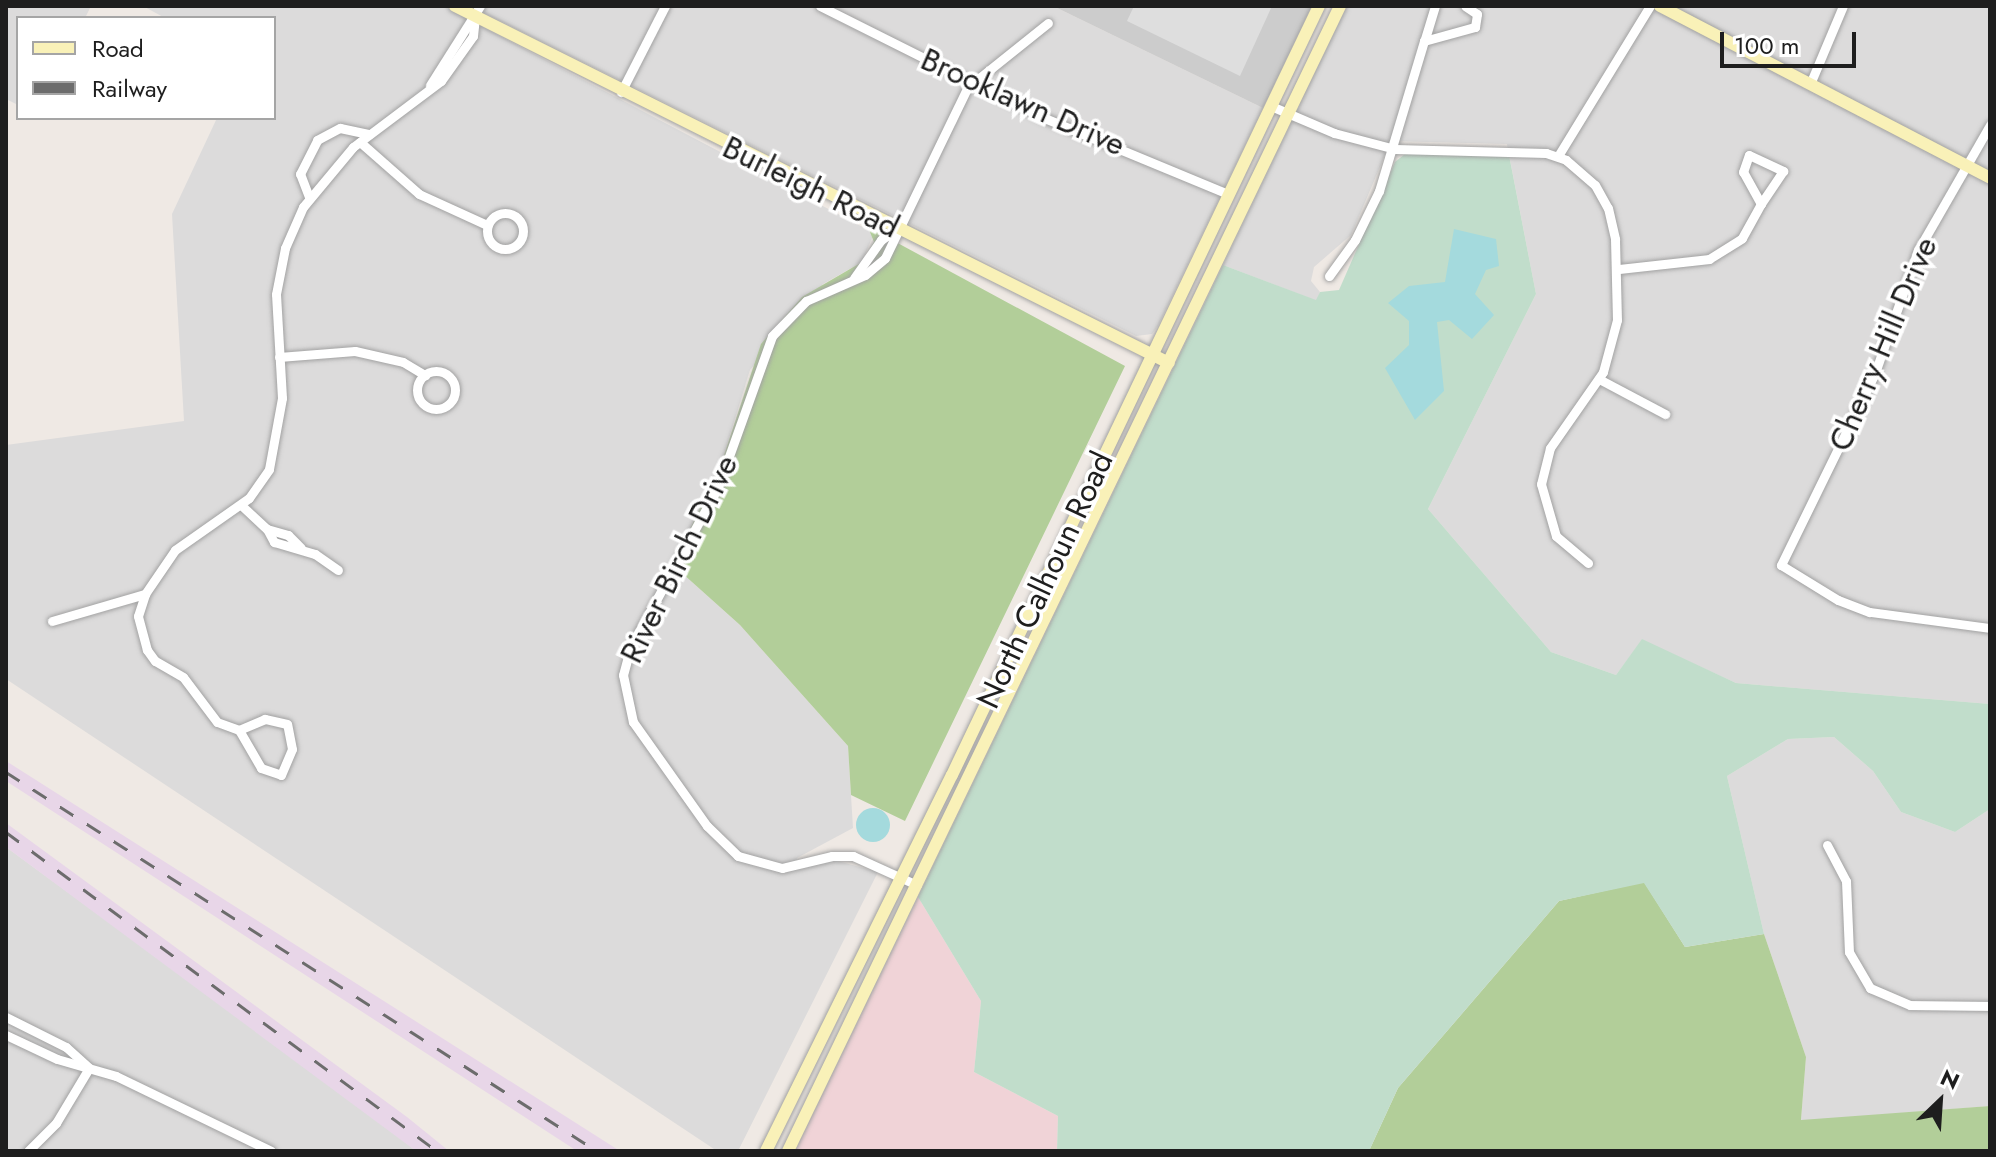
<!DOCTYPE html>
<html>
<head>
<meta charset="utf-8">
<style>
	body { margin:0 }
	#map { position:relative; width:1996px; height:1157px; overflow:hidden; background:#efe9e4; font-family:Jost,sans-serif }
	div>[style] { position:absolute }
	.residential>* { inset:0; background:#dcdbdb }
	.commercial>* { inset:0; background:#f0d3d7 }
	.industrial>* { inset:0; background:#e8d6e8 }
	.religious>* { inset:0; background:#ccc }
	.forest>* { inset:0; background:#b2ce99 }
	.wetland>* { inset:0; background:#c1ddcb }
	.parking>* { inset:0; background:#dedede }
	.water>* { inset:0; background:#a4dadd }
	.round { border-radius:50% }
	.roads { filter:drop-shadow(0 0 2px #a2a2a2) drop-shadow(0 0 2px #a2a2a2) }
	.street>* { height:9px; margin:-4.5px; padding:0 4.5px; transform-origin:4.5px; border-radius:4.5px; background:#fff }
	.street>.ring { margin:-4.5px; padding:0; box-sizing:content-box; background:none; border:9px solid #fff; border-radius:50% }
	.secondary>* { height:12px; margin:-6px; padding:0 6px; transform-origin:6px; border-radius:6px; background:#f9f1b8 }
	.rail>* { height:3px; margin-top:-1.5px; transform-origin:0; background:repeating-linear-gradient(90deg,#6c6c6c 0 16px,transparent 0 32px) }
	span { translate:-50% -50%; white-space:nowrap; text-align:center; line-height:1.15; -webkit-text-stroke:7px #fff; paint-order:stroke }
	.street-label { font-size:32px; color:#1e1e1e }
	.frame { position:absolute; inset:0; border:8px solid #1e1e1e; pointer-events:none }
	.legend { position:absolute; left:16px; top:16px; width:260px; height:104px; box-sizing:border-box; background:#fff; border:2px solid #a5a5a5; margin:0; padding:10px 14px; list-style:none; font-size:24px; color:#1e1e1e }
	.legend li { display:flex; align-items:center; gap:16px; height:40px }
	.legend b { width:40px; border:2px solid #a5a5a5 }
	.north { position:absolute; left:1900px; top:1061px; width:80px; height:80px; -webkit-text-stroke:6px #fff; paint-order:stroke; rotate:25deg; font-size:22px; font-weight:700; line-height:32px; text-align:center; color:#1e1e1e }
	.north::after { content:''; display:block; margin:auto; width:28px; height:36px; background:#1e1e1e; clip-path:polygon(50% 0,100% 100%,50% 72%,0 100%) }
	.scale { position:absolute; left:1720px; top:32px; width:136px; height:36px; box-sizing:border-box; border:4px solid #1e1e1e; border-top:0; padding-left:10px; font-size:24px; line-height:28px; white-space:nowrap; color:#1e1e1e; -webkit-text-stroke:6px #fff; paint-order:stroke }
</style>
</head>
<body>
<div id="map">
	<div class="residential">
		<i style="clip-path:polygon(6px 6px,91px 6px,85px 18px,18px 18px,18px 105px,6px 99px)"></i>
		<i style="clip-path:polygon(143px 6px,443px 6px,874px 233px,862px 262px,823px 284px,750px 370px,721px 464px,673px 565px,740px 625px,848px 746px,853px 828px,797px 858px,801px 869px,834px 860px,878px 872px,738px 1151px,717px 1151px,6px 679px,6px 445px,184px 421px,172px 214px,217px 118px,274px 118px,274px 18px,165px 18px)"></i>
		<i style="clip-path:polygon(470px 6px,1053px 6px,1263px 108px,1158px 326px,1152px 334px,1136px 336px)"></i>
		<i style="clip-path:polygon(1347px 6px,1990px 6px,1990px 704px,1736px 683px,1642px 640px,1616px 675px,1551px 652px,1428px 509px,1536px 294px,1507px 144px,1391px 141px,1351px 235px,1314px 267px,1311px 281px,1320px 292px,1317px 301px,1223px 265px)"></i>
		<i style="clip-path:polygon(1834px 737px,1873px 771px,1901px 812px,1955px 832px,1990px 809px,1990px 1106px,1801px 1121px,1806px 1057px,1764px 934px,1727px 776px,1788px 739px)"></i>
		<i style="clip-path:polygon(6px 847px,365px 1110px,416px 1151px,6px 1151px)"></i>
	</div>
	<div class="commercial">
		<i style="clip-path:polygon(918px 897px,981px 1001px,974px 1072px,1058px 1116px,1057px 1151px,795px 1151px)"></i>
	</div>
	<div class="industrial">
		<i style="clip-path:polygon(6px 761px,620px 1151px,577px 1151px,6px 781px)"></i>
		<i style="clip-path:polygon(6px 823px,407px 1117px,449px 1151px,416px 1151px,6px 847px)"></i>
	</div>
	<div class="religious">
		<i style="clip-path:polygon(1053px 6px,1312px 6px,1263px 108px)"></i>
	</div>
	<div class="forest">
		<i style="clip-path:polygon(868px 227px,1125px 366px,905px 821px,851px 795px,848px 746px,740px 625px,673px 565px,721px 464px,761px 344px,802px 297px,862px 262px,874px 242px)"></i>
		<i style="clip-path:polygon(1644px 882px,1685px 947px,1764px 934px,1806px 1057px,1801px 1120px,1990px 1106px,1990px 1151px,1369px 1151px,1398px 1088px,1559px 901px)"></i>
	</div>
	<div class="wetland">
		<i style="clip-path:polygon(1405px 154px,1509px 155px,1536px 294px,1428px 509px,1551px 652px,1616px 675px,1642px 639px,1736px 683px,1990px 704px,1990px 809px,1955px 832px,1901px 812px,1873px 771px,1834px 737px,1788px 739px,1727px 776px,1764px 934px,1685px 947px,1644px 883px,1559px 901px,1398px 1088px,1369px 1151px,1057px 1151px,1058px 1116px,974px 1072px,981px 1001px,918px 897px,1223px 265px,1316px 300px,1320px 292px,1339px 290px,1395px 162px)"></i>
	</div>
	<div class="parking">
		<i style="clip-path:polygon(1134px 6px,1272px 6px,1240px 76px,1127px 21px)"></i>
	</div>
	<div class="water">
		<i style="clip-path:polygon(1454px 229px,1496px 239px,1499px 266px,1486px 270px,1475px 294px,1494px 315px,1472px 339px,1449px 320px,1437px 322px,1444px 391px,1415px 420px,1385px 368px,1409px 345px,1409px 321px,1388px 303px,1409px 286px,1445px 282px)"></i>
		<i class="round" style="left:856px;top:808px;width:34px;height:34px"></i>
	</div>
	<div class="roads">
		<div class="street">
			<i style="left:820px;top:6px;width:248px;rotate:26.6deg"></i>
			<i style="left:1042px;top:117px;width:201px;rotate:22.5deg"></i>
			<i style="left:1435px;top:6px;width:37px;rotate:107deg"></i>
			<i style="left:1424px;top:41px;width:53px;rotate:-15.4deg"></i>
			<i style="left:1475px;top:27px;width:13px;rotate:-81deg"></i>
			<i style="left:1477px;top:14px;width:14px;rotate:-146deg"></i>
			<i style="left:973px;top:83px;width:96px;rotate:-38.7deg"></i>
			<i style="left:1810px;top:84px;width:85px;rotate:-67.1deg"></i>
			<i style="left:430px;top:85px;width:93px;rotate:-57.7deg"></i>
			<i style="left:621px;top:92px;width:97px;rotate:-62.9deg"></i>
			<i style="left:1271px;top:106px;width:69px;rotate:23.2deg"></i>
			<i style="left:1334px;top:133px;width:63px;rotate:14.7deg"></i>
			<i style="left:1395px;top:149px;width:151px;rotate:1.5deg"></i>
			<i style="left:1546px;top:153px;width:21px;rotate:19deg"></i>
			<i style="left:1566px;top:160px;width:38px;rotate:41deg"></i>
			<i style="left:1595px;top:185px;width:26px;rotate:61deg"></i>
			<i style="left:1608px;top:208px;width:32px;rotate:77deg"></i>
			<i style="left:1615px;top:239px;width:81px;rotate:88.6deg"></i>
			<i style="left:1617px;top:320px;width:54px;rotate:105.1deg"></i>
			<i style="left:1603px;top:372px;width:93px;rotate:124.9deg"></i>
			<i style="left:1550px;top:448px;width:37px;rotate:104deg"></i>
			<i style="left:1541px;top:484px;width:54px;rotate:73.9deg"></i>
			<i style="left:1556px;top:536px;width:42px;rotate:40.2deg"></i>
			<i style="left:1990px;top:125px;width:144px;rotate:119.9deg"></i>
			<i style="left:1918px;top:250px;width:130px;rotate:109.3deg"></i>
			<i style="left:1875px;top:373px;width:214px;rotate:116.1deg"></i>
			<i style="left:1781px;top:565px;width:67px;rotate:31.6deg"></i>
			<i style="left:1838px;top:600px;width:34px;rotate:21deg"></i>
			<i style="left:1870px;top:612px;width:121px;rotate:7.6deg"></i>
			<i style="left:360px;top:142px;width:79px;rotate:41.4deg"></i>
			<i style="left:419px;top:194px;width:75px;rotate:24.5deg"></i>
			<i style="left:1749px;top:155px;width:38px;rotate:25deg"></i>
			<i style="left:1783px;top:171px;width:40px;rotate:124deg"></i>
			<i style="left:1761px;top:204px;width:37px;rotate:-119deg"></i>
			<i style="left:1743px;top:172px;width:18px;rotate:-71deg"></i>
			<i style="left:1558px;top:156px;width:176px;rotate:-58.5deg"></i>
			<i style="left:309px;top:197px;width:25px;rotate:-111deg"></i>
			<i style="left:300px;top:174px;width:38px;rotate:-63deg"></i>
			<i style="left:317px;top:140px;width:26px;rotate:-28deg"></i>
			<i style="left:340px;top:128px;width:30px;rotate:12deg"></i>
			<i class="ring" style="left:487px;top:213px;width:27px;height:27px"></i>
			<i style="left:1619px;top:269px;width:91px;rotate:-6.3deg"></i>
			<i style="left:1709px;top:259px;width:39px;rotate:-32deg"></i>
			<i style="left:1742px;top:238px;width:39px;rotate:-61deg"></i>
			<i style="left:1329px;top:276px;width:44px;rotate:-54.2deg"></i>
			<i style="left:1355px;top:240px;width:55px;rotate:-63.9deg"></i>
			<i style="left:1379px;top:191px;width:157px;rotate:-73.3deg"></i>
			<i style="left:854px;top:278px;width:47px;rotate:-54.6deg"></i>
			<i style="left:881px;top:240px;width:19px;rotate:-36deg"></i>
			<i style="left:279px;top:357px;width:76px;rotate:-4.5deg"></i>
			<i style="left:355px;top:351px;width:49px;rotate:12.9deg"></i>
			<i style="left:403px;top:362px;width:26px;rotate:31deg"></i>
			<i class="ring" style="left:417px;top:371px;width:29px;height:29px"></i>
			<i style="left:1599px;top:379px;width:75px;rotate:27.9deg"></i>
			<i style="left:241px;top:505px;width:35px;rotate:43deg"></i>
			<i style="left:267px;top:529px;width:22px;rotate:16deg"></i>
			<i style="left:288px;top:535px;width:18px;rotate:45deg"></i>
			<i style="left:267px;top:529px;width:15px;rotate:62deg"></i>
			<i style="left:274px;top:542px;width:43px;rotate:16.3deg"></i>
			<i style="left:315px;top:554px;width:28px;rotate:35deg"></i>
			<i style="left:52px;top:621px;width:97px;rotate:-16.2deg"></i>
			<i style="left:239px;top:730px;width:44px;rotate:59.9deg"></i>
			<i style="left:261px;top:768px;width:21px;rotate:19deg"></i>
			<i style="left:281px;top:775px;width:28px;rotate:-67deg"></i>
			<i style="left:292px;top:749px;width:25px;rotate:-101deg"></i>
			<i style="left:287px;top:724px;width:23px;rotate:-167deg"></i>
			<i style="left:265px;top:719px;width:28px;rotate:157deg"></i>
			<i style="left:239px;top:730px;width:23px;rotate:-160deg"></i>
			<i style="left:217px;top:722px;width:56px;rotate:-127.1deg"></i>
			<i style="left:183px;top:677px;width:32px;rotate:-150deg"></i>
			<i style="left:155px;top:661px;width:14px;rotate:-126deg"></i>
			<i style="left:147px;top:650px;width:35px;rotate:-105deg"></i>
			<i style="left:138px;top:616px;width:23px;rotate:-72deg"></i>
			<i style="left:145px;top:594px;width:53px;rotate:-55.7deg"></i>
			<i style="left:175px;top:550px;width:90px;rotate:-35.1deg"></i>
			<i style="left:249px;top:498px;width:35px;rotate:-55deg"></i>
			<i style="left:269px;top:469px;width:72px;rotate:-79.6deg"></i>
			<i style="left:282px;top:398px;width:104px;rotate:-93.3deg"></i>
			<i style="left:276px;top:294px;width:47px;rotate:-78.9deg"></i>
			<i style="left:285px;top:248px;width:45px;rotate:-66.3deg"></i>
			<i style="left:303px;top:207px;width:78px;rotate:-50.2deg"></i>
			<i style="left:353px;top:147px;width:110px;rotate:-36.9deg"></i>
			<i style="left:441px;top:81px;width:55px;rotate:-54.6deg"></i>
			<i style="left:473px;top:36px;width:20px;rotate:-84deg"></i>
			<i style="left:1827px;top:845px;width:41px;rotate:62.2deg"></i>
			<i style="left:1846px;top:881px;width:71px;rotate:87.6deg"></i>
			<i style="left:1849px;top:952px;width:42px;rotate:59.7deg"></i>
			<i style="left:1870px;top:988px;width:43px;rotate:23deg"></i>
			<i style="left:1910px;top:1005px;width:80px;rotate:0.7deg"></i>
			<i style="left:917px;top:885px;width:70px;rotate:-155.6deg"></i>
			<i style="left:853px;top:856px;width:21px;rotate:180deg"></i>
			<i style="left:832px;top:856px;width:51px;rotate:166.5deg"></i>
			<i style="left:782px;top:868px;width:46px;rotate:-164.7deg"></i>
			<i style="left:738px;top:856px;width:43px;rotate:-135.9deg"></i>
			<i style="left:707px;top:826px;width:128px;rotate:-125.4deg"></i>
			<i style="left:633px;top:722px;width:48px;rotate:-102deg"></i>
			<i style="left:623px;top:675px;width:30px;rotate:-75deg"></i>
			<i style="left:631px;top:646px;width:181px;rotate:-61.3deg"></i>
			<i style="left:718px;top:487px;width:160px;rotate:-70.3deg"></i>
			<i style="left:772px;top:336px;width:49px;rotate:-45.8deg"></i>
			<i style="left:806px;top:301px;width:64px;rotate:-23.8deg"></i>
			<i style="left:865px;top:275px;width:26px;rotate:-40deg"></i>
			<i style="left:885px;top:258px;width:195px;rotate:-64.2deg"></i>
			<i style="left:6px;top:1017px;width:67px;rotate:26.6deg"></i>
			<i style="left:66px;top:1047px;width:31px;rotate:42deg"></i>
			<i style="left:6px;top:1035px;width:56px;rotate:25.2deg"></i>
			<i style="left:57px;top:1059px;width:61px;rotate:16.1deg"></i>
			<i style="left:116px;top:1076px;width:172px;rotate:25.8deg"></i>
			<i style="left:28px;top:1151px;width:40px;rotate:-45deg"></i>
			<i style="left:56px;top:1123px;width:64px;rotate:-59deg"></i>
		</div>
		<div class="secondary">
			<i style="left:455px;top:6px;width:798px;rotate:26.57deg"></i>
			<i style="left:1660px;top:6px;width:372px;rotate:27.5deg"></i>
			<i style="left:766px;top:1151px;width:419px;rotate:-63.7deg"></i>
			<i style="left:952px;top:775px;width:852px;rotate:-64.49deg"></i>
			<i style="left:788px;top:1151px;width:1271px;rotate:-64.26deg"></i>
		</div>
	</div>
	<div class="rail">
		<i style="left:6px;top:772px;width:702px;rotate:32.67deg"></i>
		<i style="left:6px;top:832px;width:536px;rotate:36.51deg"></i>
	</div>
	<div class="street-label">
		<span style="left:1023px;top:102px;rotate:24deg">Brooklawn Drive</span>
		<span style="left:811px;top:187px;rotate:26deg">Burleigh Road</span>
		<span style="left:1883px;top:344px;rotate:-67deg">Cherry Hill Drive</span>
		<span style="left:679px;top:559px;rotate:-64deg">River Birch Drive</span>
		<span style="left:1045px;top:580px;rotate:-65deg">North Calhoun Road</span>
	</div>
	<div class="frame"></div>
	<ul class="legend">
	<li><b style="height:10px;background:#f9f1b8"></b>Road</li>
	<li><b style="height:10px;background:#6c6c6c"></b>Railway</li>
	</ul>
	<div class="north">N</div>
	<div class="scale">100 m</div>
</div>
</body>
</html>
